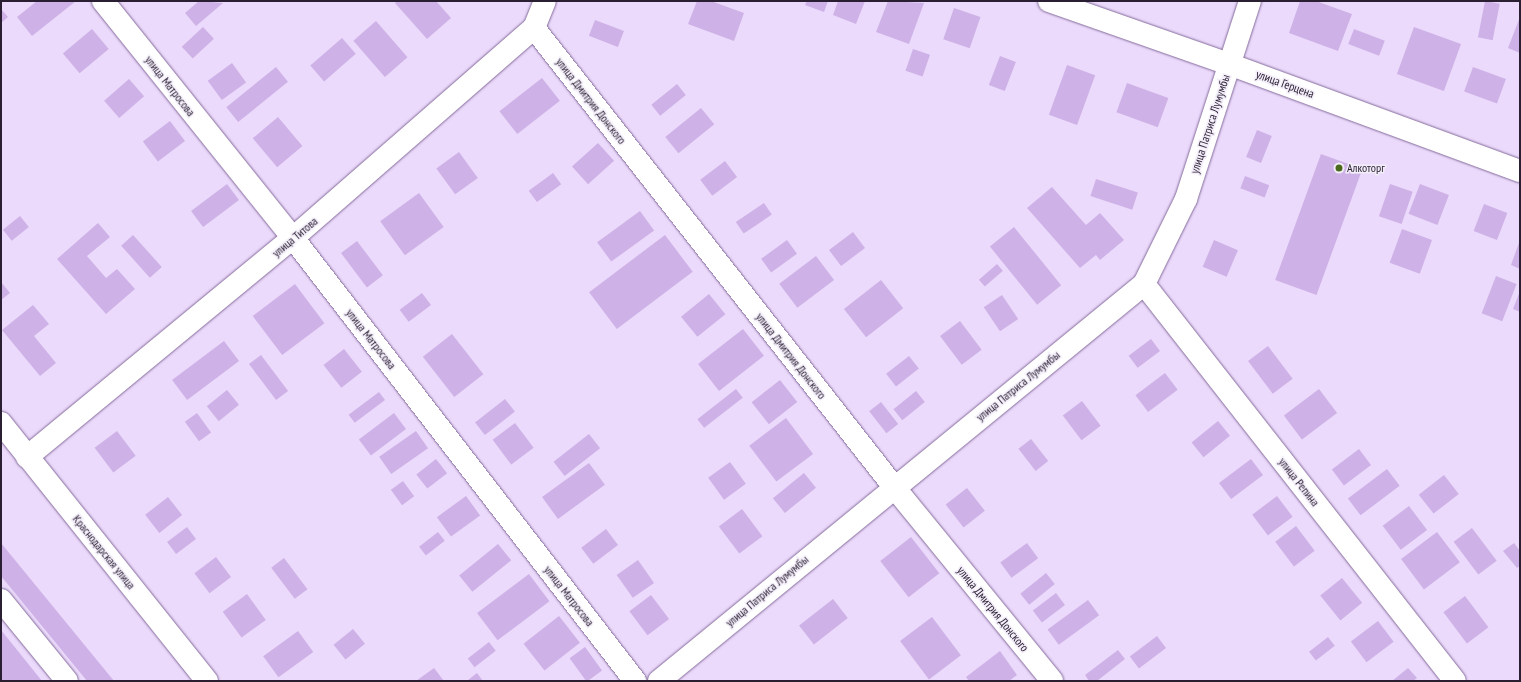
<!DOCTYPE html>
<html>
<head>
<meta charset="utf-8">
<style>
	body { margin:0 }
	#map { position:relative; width:1521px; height:682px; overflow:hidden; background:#ebdafb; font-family:"PT Sans Narrow",sans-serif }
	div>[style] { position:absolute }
	.building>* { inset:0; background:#ceb2e7; transform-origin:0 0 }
	.roads { filter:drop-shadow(0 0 1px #846a9b) drop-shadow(0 0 1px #846a9b) }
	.minor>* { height:22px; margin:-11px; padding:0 11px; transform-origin:11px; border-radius:11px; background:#fff }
	.dots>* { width:11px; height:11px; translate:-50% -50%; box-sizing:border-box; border:2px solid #f2edf8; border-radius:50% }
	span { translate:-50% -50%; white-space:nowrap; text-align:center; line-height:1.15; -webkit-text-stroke:3px #f2edf8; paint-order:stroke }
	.street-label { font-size:12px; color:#291e32 }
	.poi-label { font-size:12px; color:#291e32 }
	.left { translate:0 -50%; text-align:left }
	.frame { position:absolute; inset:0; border:2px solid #291e32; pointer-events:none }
</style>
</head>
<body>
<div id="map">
	<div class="building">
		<i style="clip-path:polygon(37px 1px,76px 1px,32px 36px,17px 17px)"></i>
		<i style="clip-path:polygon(199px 1px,223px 3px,196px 26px,185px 13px)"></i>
		<i style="clip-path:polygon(397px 1px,436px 1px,451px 18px,427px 39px,395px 3px)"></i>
		<i style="clip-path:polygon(697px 1px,711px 1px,744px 13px,734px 41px,688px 24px)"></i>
		<i style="clip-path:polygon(807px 1px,828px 1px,824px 12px,805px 5px)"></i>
		<i style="clip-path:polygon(838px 1px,865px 1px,856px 24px,833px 15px)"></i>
		<i style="clip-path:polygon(888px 1px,924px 3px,909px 44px,876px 32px)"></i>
		<i style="clip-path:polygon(1300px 1px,1316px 1px,1352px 14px,1338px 51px,1289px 33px)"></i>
		<i style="left:1485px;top:1px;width:15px;height:37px;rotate:11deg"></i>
		<i style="left:954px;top:8px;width:28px;height:33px;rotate:19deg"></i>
		<i style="clip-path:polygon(1px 9px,8px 17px,1px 23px)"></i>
		<i style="clip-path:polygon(1520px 17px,1520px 53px,1508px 48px)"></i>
		<i style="left:595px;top:20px;width:31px;height:17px;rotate:21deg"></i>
		<i style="left:376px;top:21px;width:48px;height:30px;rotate:49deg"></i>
		<i style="left:203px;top:27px;width:16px;height:29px;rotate:47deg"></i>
		<i style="left:1414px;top:27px;width:50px;height:50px;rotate:20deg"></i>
		<i style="left:92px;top:29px;width:26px;height:38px;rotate:50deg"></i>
		<i style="left:1354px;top:29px;width:33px;height:16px;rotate:21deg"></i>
		<i style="left:342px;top:38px;width:21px;height:42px;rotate:49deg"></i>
		<i style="left:913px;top:49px;width:18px;height:23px;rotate:19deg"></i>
		<i style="left:1000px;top:56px;width:17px;height:31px;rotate:21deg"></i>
		<i style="left:232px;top:63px;width:24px;height:30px;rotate:54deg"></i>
		<i style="left:1067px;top:65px;width:30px;height:53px;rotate:20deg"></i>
		<i style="left:276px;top:67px;width:19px;height:64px;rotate:51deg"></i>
		<i style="left:1473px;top:67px;width:35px;height:26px;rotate:20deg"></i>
		<i style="left:542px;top:78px;width:29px;height:54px;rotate:52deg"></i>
		<i style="left:129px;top:79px;width:23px;height:33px;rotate:49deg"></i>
		<i style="left:1127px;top:83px;width:44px;height:31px;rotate:20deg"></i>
		<i style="left:677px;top:84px;width:14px;height:33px;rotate:51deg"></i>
		<i style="left:701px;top:108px;width:21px;height:46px;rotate:51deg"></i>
		<i style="left:278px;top:117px;width:38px;height:33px;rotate:50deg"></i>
		<i style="left:170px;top:121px;width:25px;height:34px;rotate:53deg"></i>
		<i style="left:1257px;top:130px;width:16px;height:29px;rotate:22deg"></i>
		<i style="left:598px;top:143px;width:24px;height:35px;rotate:48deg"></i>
		<i style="left:459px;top:152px;width:32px;height:28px;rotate:54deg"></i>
		<i style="left:1321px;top:154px;width:44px;height:134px;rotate:20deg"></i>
		<i style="left:725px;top:161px;width:20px;height:31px;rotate:53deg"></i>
		<i style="left:553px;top:173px;width:14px;height:30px;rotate:54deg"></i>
		<i style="left:1245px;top:176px;width:26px;height:13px;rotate:21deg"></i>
		<i style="left:1096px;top:179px;width:44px;height:18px;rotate:18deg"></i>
		<i style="left:227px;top:184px;width:20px;height:45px;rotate:53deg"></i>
		<i style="left:1390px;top:184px;width:24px;height:34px;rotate:19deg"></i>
		<i style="left:1420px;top:184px;width:31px;height:32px;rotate:21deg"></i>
		<i style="clip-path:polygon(1052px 187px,1086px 225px,1100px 213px,1124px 240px,1100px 260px,1096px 255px,1080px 268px,1027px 208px)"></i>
		<i style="left:419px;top:193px;width:42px;height:48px;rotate:54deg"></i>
		<i style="left:764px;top:203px;width:14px;height:34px;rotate:56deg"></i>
		<i style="left:1484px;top:204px;width:25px;height:29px;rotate:21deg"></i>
		<i style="left:640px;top:211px;width:24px;height:53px;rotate:54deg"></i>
		<i style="left:20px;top:216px;width:14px;height:22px;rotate:51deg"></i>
		<i style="clip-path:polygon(98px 223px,110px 237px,87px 256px,106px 278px,117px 269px,135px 289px,106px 314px,57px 259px)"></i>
		<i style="left:1014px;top:227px;width:75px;height:31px;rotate:51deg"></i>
		<i style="left:1402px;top:229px;width:32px;height:36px;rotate:20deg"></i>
		<i style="left:853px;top:232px;width:20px;height:30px;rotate:53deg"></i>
		<i style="left:133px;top:235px;width:43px;height:16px;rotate:48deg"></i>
		<i style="left:665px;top:235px;width:46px;height:95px;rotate:53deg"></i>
		<i style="left:787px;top:240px;width:17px;height:32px;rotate:54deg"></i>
		<i style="left:1214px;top:240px;width:26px;height:29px;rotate:23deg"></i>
		<i style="clip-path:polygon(1520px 240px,1520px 269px,1511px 265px)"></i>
		<i style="left:357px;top:241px;width:43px;height:20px;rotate:53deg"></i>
		<i style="left:816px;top:256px;width:30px;height:46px;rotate:53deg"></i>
		<i style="left:997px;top:264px;width:9px;height:24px;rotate:49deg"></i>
		<i style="left:1496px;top:276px;width:22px;height:40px;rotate:21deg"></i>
		<i style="left:881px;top:280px;width:36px;height:47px;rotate:52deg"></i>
		<i style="clip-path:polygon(1px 282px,10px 293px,1px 300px)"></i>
		<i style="left:295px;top:284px;width:49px;height:53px;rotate:53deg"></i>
		<i style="clip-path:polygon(1520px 291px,1520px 312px,1513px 309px)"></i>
		<i style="left:422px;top:293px;width:15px;height:28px;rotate:53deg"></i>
		<i style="left:709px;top:294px;width:26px;height:36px;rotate:51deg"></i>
		<i style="left:1002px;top:295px;width:29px;height:22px;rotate:56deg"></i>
		<i style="clip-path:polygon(33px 305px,49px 324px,34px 336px,56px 363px,40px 376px,2px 330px)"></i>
		<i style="left:960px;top:321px;width:36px;height:25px;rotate:53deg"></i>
		<i style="left:743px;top:329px;width:34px;height:57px;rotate:52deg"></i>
		<i style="left:452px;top:334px;width:51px;height:37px;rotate:52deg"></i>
		<i style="left:1151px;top:339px;width:15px;height:28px;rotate:53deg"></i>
		<i style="left:224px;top:341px;width:25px;height:65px;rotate:53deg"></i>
		<i style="left:1268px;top:346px;width:41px;height:25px;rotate:53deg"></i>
		<i style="left:344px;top:349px;width:29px;height:26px;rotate:52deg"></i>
		<i style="left:261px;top:355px;width:45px;height:15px;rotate:53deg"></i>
		<i style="left:909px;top:356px;width:16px;height:29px;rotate:52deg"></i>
		<i style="left:1165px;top:373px;width:21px;height:37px;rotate:53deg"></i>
		<i style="left:780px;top:380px;width:28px;height:36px;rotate:52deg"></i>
		<i style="left:736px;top:389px;width:11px;height:49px;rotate:52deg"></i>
		<i style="left:1319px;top:389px;width:30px;height:44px;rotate:53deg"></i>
		<i style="left:227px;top:390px;width:19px;height:26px;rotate:51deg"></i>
		<i style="left:916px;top:391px;width:14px;height:29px;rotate:51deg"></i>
		<i style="left:379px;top:392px;width:10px;height:38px;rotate:53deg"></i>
		<i style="left:505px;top:399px;width:16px;height:38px;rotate:52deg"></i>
		<i style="left:1082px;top:401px;width:31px;height:24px;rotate:53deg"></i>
		<i style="left:881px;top:402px;width:28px;height:15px;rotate:52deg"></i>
		<i style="left:197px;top:413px;width:24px;height:15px;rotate:54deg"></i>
		<i style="left:394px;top:413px;width:20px;height:44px;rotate:53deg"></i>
		<i style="left:786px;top:418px;width:45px;height:46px;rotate:53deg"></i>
		<i style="left:1218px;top:421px;width:19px;height:34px;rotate:51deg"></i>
		<i style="left:515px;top:423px;width:31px;height:28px;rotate:53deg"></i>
		<i style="left:117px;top:431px;width:31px;height:28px;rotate:53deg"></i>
		<i style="left:416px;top:431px;width:21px;height:45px;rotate:55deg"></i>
		<i style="left:589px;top:434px;width:18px;height:45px;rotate:52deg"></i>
		<i style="left:1031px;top:439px;width:28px;height:16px;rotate:52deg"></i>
		<i style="left:1359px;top:449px;width:20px;height:34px;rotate:53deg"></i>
		<i style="left:436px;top:459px;width:18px;height:25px;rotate:52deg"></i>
		<i style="left:1251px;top:459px;width:20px;height:40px;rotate:53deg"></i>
		<i style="left:730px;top:462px;width:27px;height:27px;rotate:54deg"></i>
		<i style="left:589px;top:463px;width:27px;height:58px;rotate:54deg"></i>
		<i style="left:1387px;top:469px;width:21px;height:49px;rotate:53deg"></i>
		<i style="left:804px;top:473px;width:19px;height:40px;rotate:51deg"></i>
		<i style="left:1444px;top:475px;width:24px;height:32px;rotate:52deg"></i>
		<i style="left:403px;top:481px;width:19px;height:15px;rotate:54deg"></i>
		<i style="left:967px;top:488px;width:29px;height:27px;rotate:52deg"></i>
		<i style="left:466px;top:496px;width:24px;height:36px;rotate:54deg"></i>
		<i style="left:1277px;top:496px;width:26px;height:31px;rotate:53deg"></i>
		<i style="left:168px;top:497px;width:23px;height:29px;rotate:52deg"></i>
		<i style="left:1409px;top:506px;width:30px;height:33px;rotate:53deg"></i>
		<i style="left:742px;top:509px;width:34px;height:29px;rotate:53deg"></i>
		<i style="left:1296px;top:526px;width:31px;height:26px;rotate:53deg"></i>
		<i style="left:187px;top:527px;width:15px;height:25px;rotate:53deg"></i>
		<i style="left:1472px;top:528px;width:41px;height:23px;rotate:53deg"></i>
		<i style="left:606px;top:529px;width:20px;height:31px;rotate:53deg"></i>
		<i style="left:438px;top:532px;width:11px;height:24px;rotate:52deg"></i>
		<i style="left:1437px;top:532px;width:38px;height:45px;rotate:53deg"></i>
		<i style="left:911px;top:537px;width:46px;height:39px;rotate:52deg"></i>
		<i style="clip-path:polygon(1px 543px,114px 681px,87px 681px,1px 576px)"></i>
		<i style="left:1027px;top:543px;width:19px;height:33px;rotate:54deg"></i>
		<i style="clip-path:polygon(1514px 543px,1520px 551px,1520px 566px,1517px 568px,1503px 551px)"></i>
		<i style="left:498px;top:544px;width:21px;height:50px;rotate:51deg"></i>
		<i style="left:216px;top:557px;width:25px;height:27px;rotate:53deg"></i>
		<i style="left:284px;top:558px;width:39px;height:16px;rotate:53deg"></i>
		<i style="left:638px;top:560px;width:28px;height:26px;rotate:55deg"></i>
		<i style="left:1046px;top:573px;width:14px;height:33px;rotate:51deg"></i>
		<i style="left:529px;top:574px;width:34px;height:65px;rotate:53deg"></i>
		<i style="left:1342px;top:578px;width:32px;height:28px;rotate:51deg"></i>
		<i style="left:1056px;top:593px;width:15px;height:29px;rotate:53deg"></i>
		<i style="left:247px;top:594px;width:32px;height:30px;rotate:54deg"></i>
		<i style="left:651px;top:595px;width:30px;height:27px;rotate:53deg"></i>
		<i style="left:1465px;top:596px;width:39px;height:27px;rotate:53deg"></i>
		<i style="left:833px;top:599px;width:24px;height:43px;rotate:52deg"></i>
		<i style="left:1088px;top:600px;width:19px;height:50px;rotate:54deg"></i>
		<i style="left:559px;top:616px;width:34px;height:45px;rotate:52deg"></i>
		<i style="left:932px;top:617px;width:48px;height:40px;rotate:53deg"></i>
		<i style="left:1378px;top:621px;width:26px;height:34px;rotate:53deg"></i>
		<i style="left:353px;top:629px;width:19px;height:25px;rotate:51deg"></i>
		<i style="clip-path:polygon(1px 630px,42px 681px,1px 681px)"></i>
		<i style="left:298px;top:631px;width:26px;height:43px;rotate:54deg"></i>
		<i style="left:1157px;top:636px;width:15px;height:34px;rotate:53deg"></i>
		<i style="left:1328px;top:637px;width:11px;height:24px;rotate:52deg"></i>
		<i style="left:489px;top:642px;width:11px;height:27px;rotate:52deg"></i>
		<i style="left:585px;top:647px;width:29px;height:19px;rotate:54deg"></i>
		<i style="clip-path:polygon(1118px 650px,1125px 659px,1097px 681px,1089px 681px,1085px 675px)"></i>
		<i style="clip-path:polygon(1000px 651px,1017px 675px,1009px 681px,969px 681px,966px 677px)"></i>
		<i style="clip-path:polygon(434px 668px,444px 681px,416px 681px)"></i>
		<i style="clip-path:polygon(1408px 668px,1417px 678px,1413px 681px,1392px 681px)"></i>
		<i style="clip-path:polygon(477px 673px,483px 681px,469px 681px,468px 680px)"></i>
	</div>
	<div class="roads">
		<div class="minor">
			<i style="left:103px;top:1px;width:304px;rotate:51.3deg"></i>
			<i style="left:293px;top:238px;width:560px;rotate:52.33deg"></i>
			<i style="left:1049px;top:1px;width:191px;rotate:19.3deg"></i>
			<i style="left:1229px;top:64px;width:310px;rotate:20.2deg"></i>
			<i style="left:534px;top:28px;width:583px;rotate:51.89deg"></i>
			<i style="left:894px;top:487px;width:250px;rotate:50.8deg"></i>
			<i style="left:1144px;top:284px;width:504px;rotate:51.93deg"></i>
			<i style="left:1px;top:423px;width:330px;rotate:51.4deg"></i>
			<i style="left:27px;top:457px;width:345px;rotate:-39.5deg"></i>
			<i style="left:293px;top:238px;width:320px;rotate:-41.1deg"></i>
			<i style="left:534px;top:28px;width:29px;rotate:-68deg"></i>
			<i style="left:1px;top:600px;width:104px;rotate:50.8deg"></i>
			<i style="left:659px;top:681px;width:627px;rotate:-39.3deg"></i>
			<i style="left:1144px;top:284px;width:95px;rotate:-63.7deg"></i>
			<i style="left:1186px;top:199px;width:208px;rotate:-72.1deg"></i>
		</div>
	</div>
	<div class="dots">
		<i style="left:1339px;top:168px;background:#4b691d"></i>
	</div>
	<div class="street-label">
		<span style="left:1285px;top:84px;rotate:20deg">улица Герцена</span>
		<span style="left:170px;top:86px;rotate:52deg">улица Матросова</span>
		<span style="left:591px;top:101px;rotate:52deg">улица Дмитрия Донского</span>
		<span style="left:1210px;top:124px;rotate:-72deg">улица Патриса Лумумбы</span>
		<span style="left:295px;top:237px;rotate:-40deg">улица Титова</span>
		<span style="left:371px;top:339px;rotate:52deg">улица Матросова</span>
		<span style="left:791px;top:356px;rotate:52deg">улица Дмитрия Донского</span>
		<span style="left:1018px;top:386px;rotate:-39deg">улица Патриса Лумумбы</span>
		<span style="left:1299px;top:482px;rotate:52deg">улица Репина</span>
		<span style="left:104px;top:552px;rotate:51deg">Краснодарская улица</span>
		<span style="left:767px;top:591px;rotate:-40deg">улица Патриса Лумумбы</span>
		<span style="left:569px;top:596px;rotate:52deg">улица Матросова</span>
		<span style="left:993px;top:609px;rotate:51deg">улица Дмитрия Донского</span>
	</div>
	<div class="poi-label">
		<span class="left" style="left:1347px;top:168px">Алкоторг</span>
	</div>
	<div class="frame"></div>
</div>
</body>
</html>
